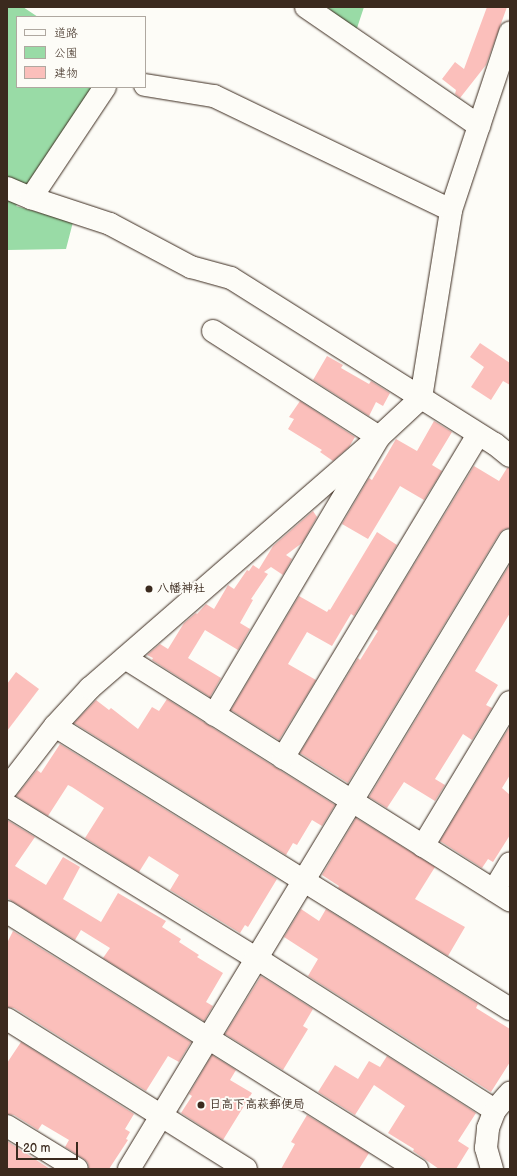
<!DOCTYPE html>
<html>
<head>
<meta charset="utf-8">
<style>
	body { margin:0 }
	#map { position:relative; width:517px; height:1176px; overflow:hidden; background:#fdfcf7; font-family:"Balsamiq Sans","Klee One",sans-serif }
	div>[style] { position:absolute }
	.green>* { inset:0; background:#99dba6 }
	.building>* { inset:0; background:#fbbfbb }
	.roads { filter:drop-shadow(0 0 1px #3b2a1e) drop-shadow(0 0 1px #3b2a1e) }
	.minor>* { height:22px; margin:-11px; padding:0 11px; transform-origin:11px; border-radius:11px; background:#fdfcf7 }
	.dots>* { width:11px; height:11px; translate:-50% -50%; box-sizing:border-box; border:2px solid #fdfcf7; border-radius:50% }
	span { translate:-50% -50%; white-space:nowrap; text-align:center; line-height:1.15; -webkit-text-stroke:4px #fdfcf7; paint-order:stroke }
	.poi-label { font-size:12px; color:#3b2a1e; font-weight:700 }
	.left { translate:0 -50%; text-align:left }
	.frame { position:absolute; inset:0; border:8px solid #3b2a1e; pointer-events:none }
	.legend { position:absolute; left:16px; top:16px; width:130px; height:72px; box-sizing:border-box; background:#fdfcf7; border:1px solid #afa8a0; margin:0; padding:5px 7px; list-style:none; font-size:12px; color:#3b2a1e }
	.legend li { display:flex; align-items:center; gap:8px; height:20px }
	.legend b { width:20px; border:1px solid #afa8a0 }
	.scale { position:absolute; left:16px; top:1142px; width:62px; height:18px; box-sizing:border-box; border:2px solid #3b2a1e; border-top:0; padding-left:5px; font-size:12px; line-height:14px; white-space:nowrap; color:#3b2a1e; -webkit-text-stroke:3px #fdfcf7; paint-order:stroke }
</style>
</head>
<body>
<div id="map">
	<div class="green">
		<i style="clip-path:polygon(7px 7px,23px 7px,38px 17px,17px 17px,17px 87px,97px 87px,16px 206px,73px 222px,66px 249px,7px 250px)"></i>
		<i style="clip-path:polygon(327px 7px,364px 7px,356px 31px)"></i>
	</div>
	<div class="building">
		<i style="clip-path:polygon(487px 7px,507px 7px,486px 65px,460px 98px,455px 94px,456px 90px,442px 79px,455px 62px,464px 69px)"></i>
		<i style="clip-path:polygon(480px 343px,510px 363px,510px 385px,503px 381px,491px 400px,471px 387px,484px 367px,470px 357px)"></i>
		<i style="clip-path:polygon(327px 356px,343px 365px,341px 368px,369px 384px,371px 381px,390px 393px,383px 406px,376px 402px,369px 416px,313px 380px)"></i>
		<i style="clip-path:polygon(300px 401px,355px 437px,349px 447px,333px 461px,320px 452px,322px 450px,288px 429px,294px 419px,289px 417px)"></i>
		<i style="clip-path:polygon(434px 421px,452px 432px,432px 465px,442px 471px,424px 500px,400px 486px,368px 539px,342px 524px,369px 478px,372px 480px,396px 439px,417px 451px)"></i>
		<i style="clip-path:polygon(474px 466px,499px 481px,507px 468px,510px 468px,510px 528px,504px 529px,499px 534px,348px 783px,300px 753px,358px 658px,360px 660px,378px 631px,375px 629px)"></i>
		<i style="clip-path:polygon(313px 511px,317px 517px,302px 543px,286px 555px,292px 559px,283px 575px,271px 567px,264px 572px,268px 574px,251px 599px,253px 600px,240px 623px,250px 629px,238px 650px,205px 630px,188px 658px,221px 678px,210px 697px,152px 660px,153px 658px,147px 655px,148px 654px,160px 644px,168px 649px,184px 623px,196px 613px,197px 614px,206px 604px,214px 609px,228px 585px,234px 589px,247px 570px,249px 571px,253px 565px,259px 569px,273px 546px)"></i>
		<i style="clip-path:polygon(377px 532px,397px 545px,354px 616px,351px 614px,332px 646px,307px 632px,288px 664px,316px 680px,279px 740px,231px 710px,299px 596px,327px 612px,329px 609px,330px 610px)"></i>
		<i style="clip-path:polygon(510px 564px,510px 613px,475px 671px,498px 685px,486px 705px,492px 708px,472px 740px,463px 734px,435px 779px,445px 785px,435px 801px,404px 782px,387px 808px,369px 797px)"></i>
		<i style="clip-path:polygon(16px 672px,39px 689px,7px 731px,7px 684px)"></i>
		<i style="clip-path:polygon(167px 699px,335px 805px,322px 826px,312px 820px,297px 845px,293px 843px,286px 855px,74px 723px,96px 700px,109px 710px,111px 708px,138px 729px,152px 707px,159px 711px)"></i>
		<i style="clip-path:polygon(510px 726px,510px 775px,502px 788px,510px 795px,510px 835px,493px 862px,488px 859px,482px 868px,440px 841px)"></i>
		<i style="clip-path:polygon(60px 744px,277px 879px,248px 927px,245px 925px,240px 933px,170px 890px,179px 875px,149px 856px,139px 872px,85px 838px,104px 808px,72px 787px,68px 785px,48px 816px,16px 796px,37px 770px,41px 773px)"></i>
		<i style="clip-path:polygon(356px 818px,435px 867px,415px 899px,465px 927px,448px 956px,338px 888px,339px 886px,322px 875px)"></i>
		<i style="clip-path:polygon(7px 820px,35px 837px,15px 866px,46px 885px,63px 857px,80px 867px,63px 899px,101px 922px,118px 893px,166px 921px,162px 927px,181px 939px,179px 942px,199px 955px,197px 957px,223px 973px,206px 1002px,213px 1006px,204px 1021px,103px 958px,110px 948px,81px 930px,75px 940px,7px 898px)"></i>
		<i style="clip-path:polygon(301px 909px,319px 921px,326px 909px,478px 1004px,476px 1008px,510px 1029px,510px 1062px,491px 1092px,308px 976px,318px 959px,284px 937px)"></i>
		<i style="clip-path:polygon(13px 931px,191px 1042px,179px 1062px,168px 1056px,146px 1091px,14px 1008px,7px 1007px,7px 943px)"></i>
		<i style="clip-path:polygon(261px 976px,313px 1009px,303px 1026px,308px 1029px,283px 1070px,225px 1034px)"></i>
		<i style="clip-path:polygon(21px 1042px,134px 1114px,125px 1129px,130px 1132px,126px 1139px,128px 1140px,109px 1169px,89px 1169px,88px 1163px,84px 1159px,65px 1147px,69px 1140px,42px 1124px,38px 1130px,14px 1115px,7px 1114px,7px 1063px)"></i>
		<i style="clip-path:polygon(212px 1055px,236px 1070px,230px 1080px,252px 1093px,223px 1140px,181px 1113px,192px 1096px,189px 1094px)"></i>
		<i style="clip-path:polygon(387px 1056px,476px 1113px,458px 1141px,469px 1148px,456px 1169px,439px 1169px,413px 1151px,414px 1149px,388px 1133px,405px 1106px,374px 1085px,355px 1115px,318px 1092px,335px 1065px,358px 1079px,369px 1061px,380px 1067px)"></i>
		<i style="clip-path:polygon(307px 1115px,369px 1153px,359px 1169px,281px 1169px,295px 1144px,291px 1142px)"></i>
		<i style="clip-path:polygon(7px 1141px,50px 1169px,53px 1169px,7px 1169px)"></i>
	</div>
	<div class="roads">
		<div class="minor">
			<i style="left:306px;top:7px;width:210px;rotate:34.5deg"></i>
			<i style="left:145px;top:85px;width:70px;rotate:9.1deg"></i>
			<i style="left:214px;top:96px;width:263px;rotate:25.7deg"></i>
			<i style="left:7px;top:188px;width:26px;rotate:23deg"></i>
			<i style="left:31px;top:198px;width:83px;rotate:18.2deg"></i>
			<i style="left:110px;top:224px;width:92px;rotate:28deg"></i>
			<i style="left:191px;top:267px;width:41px;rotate:15.4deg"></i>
			<i style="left:231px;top:278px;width:312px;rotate:32.2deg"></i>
			<i style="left:495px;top:444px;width:19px;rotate:39deg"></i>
			<i style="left:31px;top:198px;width:133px;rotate:-56.3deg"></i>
			<i style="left:213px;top:331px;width:197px;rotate:32.6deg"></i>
			<i style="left:379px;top:437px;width:323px;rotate:120.7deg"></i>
			<i style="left:125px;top:658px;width:455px;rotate:32.2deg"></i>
			<i style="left:55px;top:726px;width:536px;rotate:31.88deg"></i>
			<i style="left:283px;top:758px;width:377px;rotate:-58.9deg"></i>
			<i style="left:7px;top:788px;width:78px;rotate:-52.3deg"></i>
			<i style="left:55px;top:726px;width:52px;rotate:-47.4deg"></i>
			<i style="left:90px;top:688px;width:383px;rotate:-41deg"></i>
			<i style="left:379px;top:437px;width:57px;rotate:-42.9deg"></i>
			<i style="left:421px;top:398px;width:190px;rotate:-80.9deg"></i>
			<i style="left:451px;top:210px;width:187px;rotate:-71.6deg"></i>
			<i style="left:7px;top:805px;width:292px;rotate:31.6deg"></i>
			<i style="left:256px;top:958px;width:283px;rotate:32.5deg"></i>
			<i style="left:423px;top:846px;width:168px;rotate:-58.9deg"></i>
			<i style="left:494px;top:890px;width:31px;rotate:-59deg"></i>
			<i style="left:7px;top:912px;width:484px;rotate:32.1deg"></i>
			<i style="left:7px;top:1019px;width:282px;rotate:32.1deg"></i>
			<i style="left:7px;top:1126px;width:82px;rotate:31.6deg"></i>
			<i style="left:129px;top:1169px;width:735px;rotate:-58.8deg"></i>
			<i style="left:492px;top:1169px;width:22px;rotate:-106deg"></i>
			<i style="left:486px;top:1148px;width:20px;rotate:-84deg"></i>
			<i style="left:488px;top:1128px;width:19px;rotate:-69deg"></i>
			<i style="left:495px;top:1110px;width:23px;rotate:-49deg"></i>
		</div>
	</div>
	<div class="dots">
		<i style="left:149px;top:589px;background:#3b2a1e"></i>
		<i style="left:201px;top:1105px;background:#3b2a1e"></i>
	</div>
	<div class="poi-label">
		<span class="left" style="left:157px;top:589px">八幡神社</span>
		<span class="left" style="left:209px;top:1105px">日高下高萩郵便局</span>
	</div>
	<div class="frame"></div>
	<ul class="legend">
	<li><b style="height:5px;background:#fdfcf7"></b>道路</li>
	<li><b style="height:11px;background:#99dba6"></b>公園</li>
	<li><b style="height:11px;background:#fbbfbb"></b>建物</li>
	</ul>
	<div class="scale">20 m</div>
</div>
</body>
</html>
